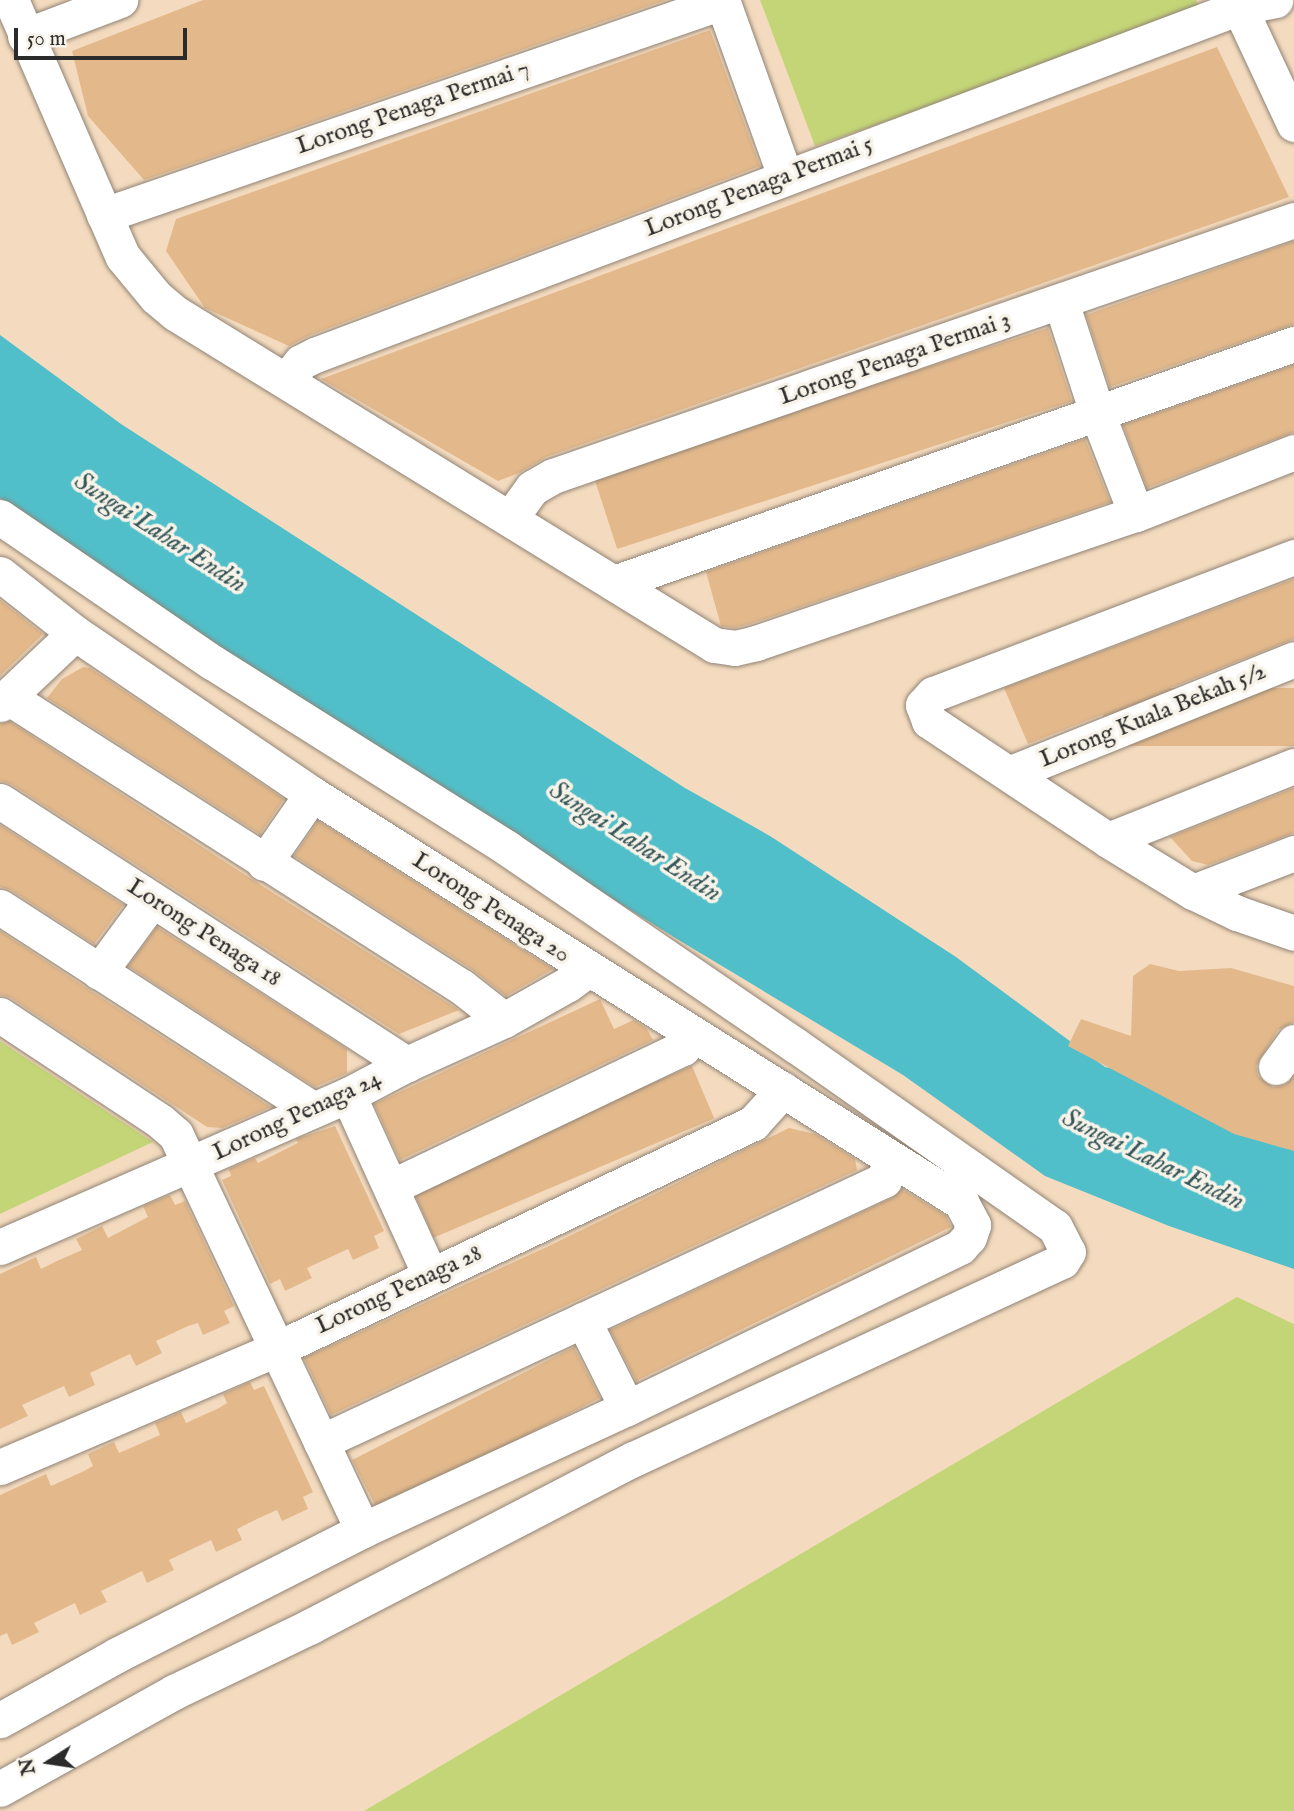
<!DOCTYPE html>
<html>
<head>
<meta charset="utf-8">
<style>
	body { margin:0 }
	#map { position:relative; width:1294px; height:1811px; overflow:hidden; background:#f4dbbf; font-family:"IM FELL English",serif }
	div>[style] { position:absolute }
	.green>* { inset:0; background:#c4d577 }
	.water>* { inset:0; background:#51bfc9 }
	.building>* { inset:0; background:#e3b98c; transform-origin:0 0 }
	.roads { filter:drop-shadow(0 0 2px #908375) drop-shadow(0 0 2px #908375) }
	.minor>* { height:35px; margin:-17.5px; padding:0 17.5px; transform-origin:17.5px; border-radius:17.5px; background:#fff }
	span { translate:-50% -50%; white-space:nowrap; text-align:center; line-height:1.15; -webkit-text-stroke:7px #f7f3e8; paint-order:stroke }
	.street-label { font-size:24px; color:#2b2b2b }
	.water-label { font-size:26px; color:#36575a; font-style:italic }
	.north { position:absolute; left:14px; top:1727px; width:70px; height:70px; -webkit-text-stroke:5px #f7f3e8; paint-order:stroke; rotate:258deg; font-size:19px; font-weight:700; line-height:28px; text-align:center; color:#2b2b2b }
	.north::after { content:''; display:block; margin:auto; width:24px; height:32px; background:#2b2b2b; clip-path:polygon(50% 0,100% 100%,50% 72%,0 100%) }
	.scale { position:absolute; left:14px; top:28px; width:173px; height:32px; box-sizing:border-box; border:4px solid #2b2b2b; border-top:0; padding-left:9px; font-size:21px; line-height:24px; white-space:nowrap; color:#2b2b2b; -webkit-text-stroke:5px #f7f3e8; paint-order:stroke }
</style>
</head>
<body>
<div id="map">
	<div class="green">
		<i style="clip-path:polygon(760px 0,1196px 0,1202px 13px,815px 146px)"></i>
		<i style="clip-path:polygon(0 1041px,153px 1142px,0 1214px)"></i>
		<i style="clip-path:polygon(1237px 1297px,1294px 1324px,1294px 1811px,364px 1811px)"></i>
	</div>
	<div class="water">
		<i style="clip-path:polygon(0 335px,121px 424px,685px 788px,770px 836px,956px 957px,1105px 1067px,1294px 1104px,1294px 1269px,1169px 1226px,1045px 1176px,903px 1075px,677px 939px,207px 646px,0 498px)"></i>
	</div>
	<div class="building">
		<i style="clip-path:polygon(203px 0,666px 0,144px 180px,88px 116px,72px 51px)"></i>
		<i style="clip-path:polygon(710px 30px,760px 166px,308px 336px,289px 346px,205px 308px,166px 251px,176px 219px)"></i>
		<i style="clip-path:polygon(1217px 47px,1289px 197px,546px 457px,519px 473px,498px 481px,321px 379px)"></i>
		<i style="clip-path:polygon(1294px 241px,1294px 324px,1110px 387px,1086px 315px)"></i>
		<i style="left:1048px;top:328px;width:77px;height:478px;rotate:72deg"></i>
		<i style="clip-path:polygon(1294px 365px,1294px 432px,1147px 488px,1123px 425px)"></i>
		<i style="clip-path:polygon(1085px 439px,1110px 502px,750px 624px,734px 628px,721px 626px,706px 572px)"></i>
		<i style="clip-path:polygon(1294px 579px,1294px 639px,1028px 744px,1004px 688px)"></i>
		<i style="clip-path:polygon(0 600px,43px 634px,0 676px)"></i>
		<i style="clip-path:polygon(83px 667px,90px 668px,284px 799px,260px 834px,47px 698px,62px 679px)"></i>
		<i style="left:1294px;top:688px;width:58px;height:191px;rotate:90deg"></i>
		<i style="clip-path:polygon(9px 721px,253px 880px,459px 1010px,399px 1034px,11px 784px,0 781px,0 724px)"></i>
		<i style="clip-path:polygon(1294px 788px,1294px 833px,1208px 865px,1192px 861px,1170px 837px)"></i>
		<i style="clip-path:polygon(318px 821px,553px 969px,506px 996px,473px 970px,294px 856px)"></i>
		<i style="clip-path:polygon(0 825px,123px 905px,94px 944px,11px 890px,0 887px)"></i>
		<i style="clip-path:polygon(157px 927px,347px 1049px,347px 1073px,315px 1087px,128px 966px)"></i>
		<i style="clip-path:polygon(0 931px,88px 989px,271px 1107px,222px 1128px,207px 1127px,11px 998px,0 995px)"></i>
		<i style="clip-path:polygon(1150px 964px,1179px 971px,1231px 968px,1294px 986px,1294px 1022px,1278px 1030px,1256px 1066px,1258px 1076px,1273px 1087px,1285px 1085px,1294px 1076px,1294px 1151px,1234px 1134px,1068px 1046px,1081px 1019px,1131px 1036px,1133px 976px)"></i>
		<i style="clip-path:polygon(600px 999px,614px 1029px,634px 1020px,647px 1029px,653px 1040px,400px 1160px,374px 1104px)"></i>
		<i style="left:692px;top:1066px;width:57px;height:305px;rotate:67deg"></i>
		<i style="clip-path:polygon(335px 1126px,384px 1231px,374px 1236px,379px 1248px,353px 1260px,348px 1249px,307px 1268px,312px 1278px,285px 1291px,280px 1279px,270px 1284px,222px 1180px,231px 1176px,229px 1169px,255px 1158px,258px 1163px,298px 1143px,296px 1139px)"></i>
		<i style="clip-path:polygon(789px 1128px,815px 1134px,855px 1159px,857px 1170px,331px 1415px,304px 1358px,549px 1246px)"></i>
		<i style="clip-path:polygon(902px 1189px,946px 1216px,951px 1227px,636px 1381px,610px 1330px,892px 1198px)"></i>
		<i style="clip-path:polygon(170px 1195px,175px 1205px,185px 1201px,234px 1306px,224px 1311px,230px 1323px,203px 1335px,198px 1323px,188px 1326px,156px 1341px,162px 1353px,136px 1366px,130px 1354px,90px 1373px,95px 1385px,69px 1397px,64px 1386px,22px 1405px,28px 1416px,0 1429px,0 1274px,36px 1257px,41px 1269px,57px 1261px,82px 1250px,76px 1239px,102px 1226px,108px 1238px,148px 1217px,143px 1206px)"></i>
		<i style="left:574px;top:1347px;width:57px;height:249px;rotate:63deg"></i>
		<i style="clip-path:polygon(250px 1382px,254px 1390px,264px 1386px,313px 1492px,303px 1497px,308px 1509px,282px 1521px,277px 1510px,259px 1518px,237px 1529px,242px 1540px,216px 1552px,211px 1540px,169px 1560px,174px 1570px,147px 1583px,142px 1571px,101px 1591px,107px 1602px,80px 1615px,75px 1603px,34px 1623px,39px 1632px,12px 1645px,7px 1633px,0 1636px,0 1495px,46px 1474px,51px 1486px,84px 1471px,93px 1466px,88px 1454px,114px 1442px,119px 1453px,135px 1446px,160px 1435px,155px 1423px,181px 1412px,186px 1423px,219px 1408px,227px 1403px,223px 1394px)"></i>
	</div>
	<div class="roads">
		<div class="minor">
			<i style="left:11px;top:0;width:280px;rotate:66.5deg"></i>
			<i style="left:123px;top:257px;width:52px;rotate:50.5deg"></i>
			<i style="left:156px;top:297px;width:25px;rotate:40deg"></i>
			<i style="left:175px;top:313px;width:633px;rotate:31.63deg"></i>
			<i style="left:714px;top:645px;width:21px;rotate:8deg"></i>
			<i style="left:735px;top:648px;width:22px;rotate:-13deg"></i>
			<i style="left:756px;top:643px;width:401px;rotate:-18.8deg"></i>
			<i style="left:1136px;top:514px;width:170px;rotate:-21.4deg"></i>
			<i style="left:722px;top:0;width:187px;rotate:70.3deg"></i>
			<i style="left:1236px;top:0;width:137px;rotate:64.9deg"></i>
			<i style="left:25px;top:36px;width:102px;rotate:-20.8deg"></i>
			<i style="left:104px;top:215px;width:654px;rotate:-19.02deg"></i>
			<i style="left:1061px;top:302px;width:117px;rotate:72deg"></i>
			<i style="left:1097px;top:413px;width:108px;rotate:68.9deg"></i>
			<i style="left:286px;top:381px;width:24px;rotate:-52deg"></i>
			<i style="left:301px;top:362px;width:16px;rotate:-27deg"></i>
			<i style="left:315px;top:355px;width:988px;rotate:-20.62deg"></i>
			<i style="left:1240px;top:7px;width:36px;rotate:-11deg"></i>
			<i style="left:0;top:517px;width:257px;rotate:34.4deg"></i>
			<i style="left:212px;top:662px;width:349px;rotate:32.2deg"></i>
			<i style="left:507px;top:848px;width:349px;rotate:34.4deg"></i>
			<i style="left:795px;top:1045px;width:317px;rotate:35deg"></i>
			<i style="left:1055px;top:1227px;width:28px;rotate:63deg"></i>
			<i style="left:1068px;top:1252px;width:11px;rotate:124deg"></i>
			<i style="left:1062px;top:1261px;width:472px;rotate:155.2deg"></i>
			<i style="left:633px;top:1459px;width:363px;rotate:152.6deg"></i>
			<i style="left:311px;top:1626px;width:152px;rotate:154.3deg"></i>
			<i style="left:174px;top:1692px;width:199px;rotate:150.9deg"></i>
			<i style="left:511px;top:517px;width:36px;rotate:-54deg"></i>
			<i style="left:532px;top:488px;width:24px;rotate:-30deg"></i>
			<i style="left:553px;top:476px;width:784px;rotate:-19.06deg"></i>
			<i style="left:1294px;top:557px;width:386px;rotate:159.2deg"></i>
			<i style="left:933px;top:694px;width:15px;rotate:132deg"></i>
			<i style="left:923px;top:705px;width:17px;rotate:69deg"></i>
			<i style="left:929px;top:721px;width:215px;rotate:33.6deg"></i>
			<i style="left:1108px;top:840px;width:100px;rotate:31.5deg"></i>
			<i style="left:1193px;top:892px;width:49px;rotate:25.5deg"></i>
			<i style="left:1237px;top:913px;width:60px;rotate:19.3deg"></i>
			<i style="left:0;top:574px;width:95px;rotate:38.2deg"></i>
			<i style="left:75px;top:633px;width:287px;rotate:34.2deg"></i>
			<i style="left:312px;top:794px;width:767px;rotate:32.16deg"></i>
			<i style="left:961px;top:1202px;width:26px;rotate:62deg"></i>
			<i style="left:973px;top:1225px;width:13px;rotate:108deg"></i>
			<i style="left:969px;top:1237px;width:13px;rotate:132deg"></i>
			<i style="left:960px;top:1247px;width:370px;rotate:154.2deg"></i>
			<i style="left:627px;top:1408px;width:291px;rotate:155.2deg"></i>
			<i style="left:363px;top:1530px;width:276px;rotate:153.1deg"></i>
			<i style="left:117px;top:1655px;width:134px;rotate:150.9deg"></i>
			<i style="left:614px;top:583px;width:721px;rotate:-19.37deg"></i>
			<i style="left:8px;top:697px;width:539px;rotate:32.57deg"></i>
			<i style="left:462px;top:987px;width:53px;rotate:38.2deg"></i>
			<i style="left:0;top:704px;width:103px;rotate:-43.4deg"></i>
			<i style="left:1011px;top:773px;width:305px;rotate:-21.9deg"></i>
			<i style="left:0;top:801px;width:485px;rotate:32.9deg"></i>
			<i style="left:1108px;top:840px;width:200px;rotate:-21.7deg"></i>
			<i style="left:264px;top:863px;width:84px;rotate:-55.2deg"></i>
			<i style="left:1193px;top:892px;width:108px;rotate:-21.1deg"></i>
			<i style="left:0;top:907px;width:372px;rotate:32.9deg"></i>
			<i style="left:99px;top:972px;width:89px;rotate:-53.6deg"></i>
			<i style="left:0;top:1015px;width:192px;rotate:33.5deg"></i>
			<i style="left:160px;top:1121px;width:21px;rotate:41deg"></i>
			<i style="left:176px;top:1135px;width:437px;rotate:64.7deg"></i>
			<i style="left:1276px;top:1067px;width:31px;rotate:-54deg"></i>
			<i style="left:348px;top:1095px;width:198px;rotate:65.5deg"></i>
			<i style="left:391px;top:1187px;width:323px;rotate:-25.5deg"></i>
			<i style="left:683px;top:1048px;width:17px;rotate:-57deg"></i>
			<i style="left:0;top:1247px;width:380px;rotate:-23.6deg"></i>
			<i style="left:348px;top:1095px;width:67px;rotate:-27.7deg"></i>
			<i style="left:407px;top:1064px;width:107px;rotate:-24.4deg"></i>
			<i style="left:504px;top:1020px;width:73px;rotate:-29.4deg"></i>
			<i style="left:568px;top:984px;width:24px;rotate:-36deg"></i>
			<i style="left:583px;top:1320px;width:98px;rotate:63.4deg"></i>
			<i style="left:321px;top:1442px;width:621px;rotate:-24.96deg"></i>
			<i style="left:884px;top:1180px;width:22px;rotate:-72deg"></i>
			<i style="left:0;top:1467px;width:303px;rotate:-23.1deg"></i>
			<i style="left:279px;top:1348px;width:525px;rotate:-25.39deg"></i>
			<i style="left:753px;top:1123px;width:45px;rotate:-47.7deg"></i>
		</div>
	</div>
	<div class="street-label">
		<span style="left:413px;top:108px;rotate:-19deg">Lorong Penaga Permai 7</span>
		<span style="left:759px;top:187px;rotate:-21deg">Lorong Penaga Permai 5</span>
		<span style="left:895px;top:359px;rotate:-19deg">Lorong Penaga Permai 3</span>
		<span style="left:1153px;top:716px;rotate:-22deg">Lorong Kuala Bekah 5/2</span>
		<span style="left:491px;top:908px;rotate:33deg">Lorong Penaga 20</span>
		<span style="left:204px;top:933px;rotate:33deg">Lorong Penaga 18</span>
		<span style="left:297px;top:1116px;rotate:-25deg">Lorong Penaga 24</span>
		<span style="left:399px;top:1290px;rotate:-25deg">Lorong Penaga 28</span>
	</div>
	<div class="water-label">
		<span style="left:160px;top:533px;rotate:33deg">Sungai Lahar Endin</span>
		<span style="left:635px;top:842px;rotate:33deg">Sungai Lahar Endin</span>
		<span style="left:1153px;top:1160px;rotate:26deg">Sungai Lahar Endin</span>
	</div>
	<div class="north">N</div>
	<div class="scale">50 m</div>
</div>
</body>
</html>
